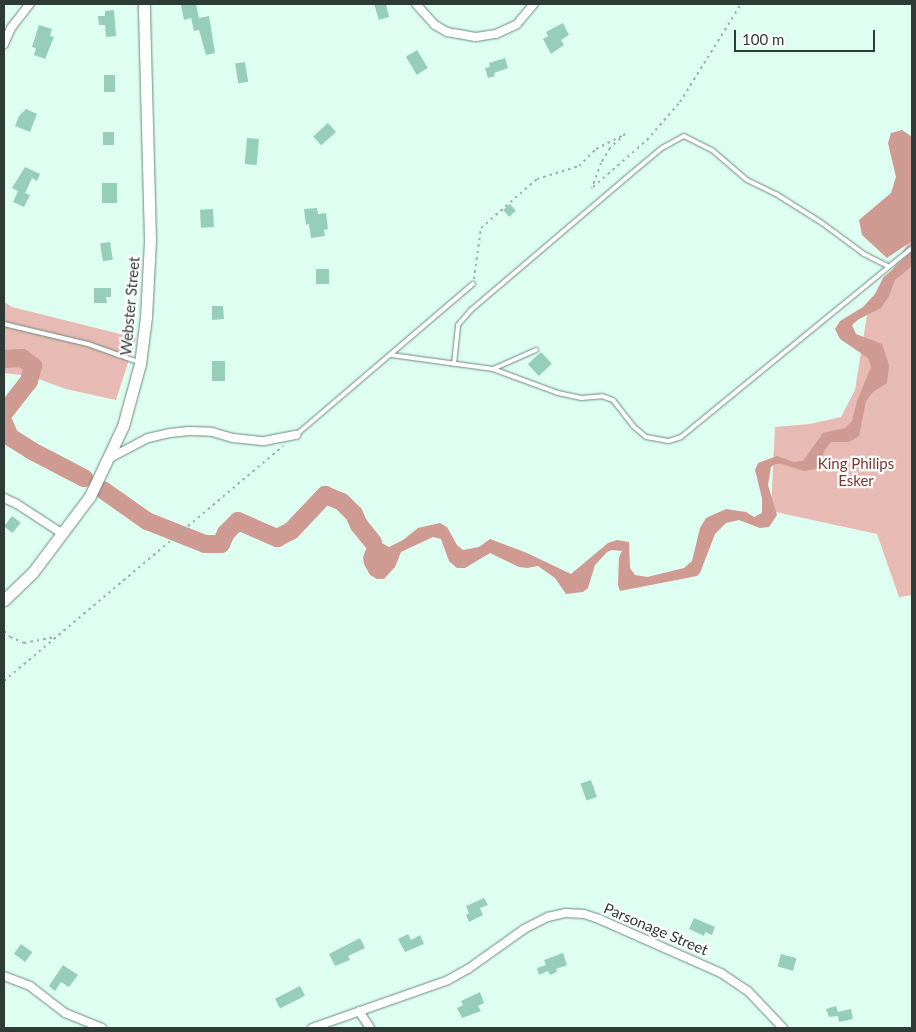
<!DOCTYPE html>
<html>
<head>
<meta charset="utf-8">
<style>
	body { margin:0 }
	#map { position:relative; width:916px; height:1032px; overflow:hidden; background:#defef2; font-family:Lato,sans-serif }
	div>[style] { position:absolute }
	.green>* { inset:0; background:#e7bab3 }
	.water>* { inset:0; background:#ce9a92 }
	.river>* { height:18px; margin:-9px; padding:0 9px; transform-origin:9px; border-radius:9px; background:#ce9a92 }
	.building>* { inset:0; background:#97cebb; transform-origin:0 0 }
	.path>* { height:2px; margin-top:-1px; transform-origin:0; background:repeating-linear-gradient(90deg,#9ab2a9 0 2.5px,transparent 0 6.5px) }
	.roads { filter:drop-shadow(0 0 1px #6c897f) drop-shadow(0 0 1px #6c897f) }
	.lane>* { height:4px; margin:-2px; padding:0 2px; transform-origin:2px; border-radius:2px; background:#fff }
	.street>* { height:8px; margin:-4px; padding:0 4px; transform-origin:4px; border-radius:4px; background:#fff }
	.secondary>* { height:11px; margin:-5.5px; padding:0 5.5px; transform-origin:5.5px; border-radius:5.5px; background:#fff }
	span { translate:-50% -50%; white-space:nowrap; text-align:center; line-height:1.15; -webkit-text-stroke:4.5px #fff; paint-order:stroke }
	.street-label { font-size:15px; color:#2e3a35 }
	.park-label { font-size:15px; color:#793730 }
	.frame { position:absolute; inset:0; border:5px solid #2e3a35; pointer-events:none }
	.scale { position:absolute; left:734px; top:30px; width:141px; height:22px; box-sizing:border-box; border:2px solid #2e3a35; border-top:0; padding-left:6px; font-size:15px; line-height:18px; white-space:nowrap; color:#2e3a35; -webkit-text-stroke:4px #fff; paint-order:stroke }
</style>
</head>
<body>
<div id="map">
	<div class="green">
		<i style="clip-path:polygon(912px 239px,912px 595px,899px 597px,877px 534px,771px 511px,775px 427px,810px 424px,841px 417px,855px 390px,867px 315px,909px 241px)"></i>
		<i style="clip-path:polygon(4px 302px,12px 307px,136px 338px,116px 400px,66px 389px,30px 376px,4px 373px)"></i>
	</div>
	<div class="water">
		<i style="clip-path:polygon(902px 130px,912px 137px,912px 241px,887px 258px,862px 235px,859px 220px,891px 193px,896px 177px,888px 143px,891px 133px)"></i>
		<i style="clip-path:polygon(912px 252px,912px 266px,895px 280px,889px 296px,881px 308px,859px 319px,852px 325px,856px 334px,882px 344px,889px 365px,887px 383px,873px 392px,866px 401px,859px 436px,849px 442px,831px 442px,824px 451px,821px 466px,816px 469px,804px 471px,782px 464px,775px 464px,771px 467px,768px 485px,777px 515px,769px 527px,760px 528px,739px 520px,726px 523px,715px 534px,700px 573px,697px 576px,620px 591px,618px 585px,619px 557px,622px 551px,612px 550px,607px 552px,595px 565px,588px 588px,583px 592px,566px 594px,555px 578px,538px 566px,527px 568px,519px 567px,490px 553px,465px 568px,457px 568px,449px 561px,441px 539px,433px 537px,401px 552px,395px 567px,384px 579px,377px 579px,370px 575px,364px 564px,363px 557px,368px 544px,359px 525px,371px 526px,380px 542px,389px 547px,403px 540px,418px 528px,440px 523px,447px 527px,457px 545px,463px 550px,479px 547px,490px 539px,527px 553px,571px 574px,608px 543px,617px 540px,629px 542px,630px 568px,635px 575px,647px 577px,684px 568px,692px 561px,700px 528px,706px 518px,726px 509px,746px 512px,754px 517px,762px 513px,762px 498px,755px 470px,758px 463px,777px 456px,794px 462px,803px 461px,823px 433px,845px 428px,852px 421px,857px 401px,871px 367px,868px 358px,840px 339px,835px 329px,840px 321px,863px 307px,875px 294px,883px 278px)"></i>
	</div>
	<div class="river">
		<i style="left:4px;top:359px;width:18px;rotate:-3deg"></i>
		<i style="left:22px;top:358px;width:14px;rotate:36deg"></i>
		<i style="left:33px;top:366px;width:16px;rotate:105deg"></i>
		<i style="left:29px;top:381px;width:41px;rotate:128deg"></i>
		<i style="left:4px;top:423px;width:15px;rotate:67deg"></i>
		<i style="left:10px;top:437px;width:26px;rotate:32deg"></i>
		<i style="left:32px;top:451px;width:59px;rotate:27.4deg"></i>
		<i style="left:103px;top:490px;width:54px;rotate:35.2deg"></i>
		<i style="left:147px;top:521px;width:62px;rotate:21.6deg"></i>
		<i style="left:205px;top:544px;width:16px"></i>
		<i style="left:221px;top:544px;width:12px;rotate:-66deg"></i>
		<i style="left:226px;top:533px;width:17px;rotate:-45deg"></i>
		<i style="left:238px;top:521px;width:43px;rotate:23.6deg"></i>
		<i style="left:277px;top:538px;width:16px;rotate:-27deg"></i>
		<i style="left:291px;top:531px;width:50px;rotate:-46.6deg"></i>
		<i style="left:325px;top:495px;width:18px;rotate:22deg"></i>
		<i style="left:342px;top:502px;width:17px;rotate:45deg"></i>
		<i style="left:354px;top:514px;width:12px;rotate:66deg"></i>
		<i style="left:359px;top:525px;width:22px;rotate:51deg"></i>
	</div>
	<div class="building">
		<i style="clip-path:polygon(196px 4px,199px 18px,209px 16px,215px 53px,206px 55px,199px 30px,194px 31px,191px 18px,184px 20px,181px 5px)"></i>
		<i style="clip-path:polygon(374px 4px,386px 4px,389px 17px,379px 20px)"></i>
		<i style="clip-path:polygon(114px 10px,116px 36px,106px 37px,105px 25px,99px 25px,98px 16px,105px 16px,105px 11px)"></i>
		<i style="clip-path:polygon(563px 23px,569px 35px,561px 40px,564px 45px,551px 54px,543px 39px,548px 36px,546px 32px)"></i>
		<i style="clip-path:polygon(39px 25px,52px 29px,50px 36px,54px 37px,45px 59px,34px 55px,36px 48px,32px 47px)"></i>
		<i style="left:417px;top:50px;width:21px;height:13px;rotate:59deg"></i>
		<i style="clip-path:polygon(505px 58px,508px 68px,494px 73px,495px 76px,488px 78px,485px 68px,490px 67px,489px 63px)"></i>
		<i style="left:245px;top:62px;width:20px;height:10px;rotate:81deg"></i>
		<i style="left:104px;top:75px;width:11px;height:17px"></i>
		<i style="clip-path:polygon(26px 109px,37px 114px,30px 132px,15px 126px,19px 116px)"></i>
		<i style="left:328px;top:123px;width:12px;height:20px;rotate:48deg"></i>
		<i style="left:103px;top:132px;width:11px;height:13px"></i>
		<i style="left:247px;top:138px;width:12px;height:26px;rotate:5deg"></i>
		<i style="clip-path:polygon(25px 167px,40px 174px,37px 181px,32px 178px,25px 193px,30px 195px,24px 207px,13px 202px,18px 191px,12px 188px)"></i>
		<i style="left:117px;top:183px;width:20px;height:15px;rotate:90deg"></i>
		<i style="left:510px;top:204px;width:9px;height:9px;rotate:49deg"></i>
		<i style="clip-path:polygon(317px 208px,318px 214px,326px 213px,328px 229px,324px 230px,325px 236px,311px 238px,309px 224px,306px 225px,304px 209px)"></i>
		<i style="left:213px;top:209px;width:18px;height:13px;rotate:87deg"></i>
		<i style="left:110px;top:242px;width:18px;height:10px;rotate:81deg"></i>
		<i style="left:316px;top:269px;width:13px;height:15px"></i>
		<i style="clip-path:polygon(94px 288px,111px 288px,111px 297px,106px 297px,107px 303px,94px 303px)"></i>
		<i style="clip-path:polygon(212px 306px,223px 306px,224px 319px,212px 320px)"></i>
		<i style="left:541px;top:352px;width:16px;height:18px;rotate:47deg"></i>
		<i style="left:212px;top:361px;width:13px;height:20px"></i>
		<i style="left:12px;top:516px;width:11px;height:13px;rotate:38deg"></i>
		<i style="left:591px;top:780px;width:18px;height:11px;rotate:71deg"></i>
		<i style="clip-path:polygon(484px 898px,488px 905px,480px 908px,483px 915px,469px 922px,466px 915px,469px 913px,466px 906px)"></i>
		<i style="clip-path:polygon(694px 918px,715px 927px,712px 935px,705px 932px,704px 936px,689px 929px)"></i>
		<i style="clip-path:polygon(408px 934px,411px 940px,420px 935px,424px 944px,405px 952px,398px 939px)"></i>
		<i style="clip-path:polygon(360px 938px,365px 948px,348px 956px,350px 960px,335px 966px,329px 954px)"></i>
		<i style="left:21px;top:944px;width:14px;height:12px;rotate:36deg"></i>
		<i style="clip-path:polygon(563px 953px,567px 965px,556px 969px,557px 972px,550px 975px,548px 971px,539px 975px,537px 968px,546px 965px,544px 960px)"></i>
		<i style="left:781px;top:954px;width:16px;height:13px;rotate:15deg"></i>
		<i style="clip-path:polygon(63px 965px,78px 975px,69px 987px,61px 982px,55px 991px,49px 986px)"></i>
		<i style="left:300px;top:986px;width:11px;height:28px;rotate:63deg"></i>
		<i style="clip-path:polygon(480px 992px,484px 1003px,478px 1006px,481px 1011px,462px 1018px,457px 1008px,463px 1005px,461px 1001px)"></i>
		<i style="clip-path:polygon(836px 1006px,838px 1012px,851px 1009px,853px 1019px,839px 1022px,838px 1016px,829px 1017px,826px 1009px)"></i>
	</div>
	<div class="path">
		<i style="left:593px;top:187px;width:72px;rotate:-41deg"></i>
		<i style="left:647px;top:140px;width:50px;rotate:-49deg"></i>
		<i style="left:680px;top:102px;width:115px;rotate:-58.1deg"></i>
		<i style="left:474px;top:279px;width:51px;rotate:-82.2deg"></i>
		<i style="left:481px;top:228px;width:74px;rotate:-41.2deg"></i>
		<i style="left:537px;top:179px;width:44px;rotate:-17.2deg"></i>
		<i style="left:579px;top:166px;width:24px;rotate:-45deg"></i>
		<i style="left:596px;top:149px;width:33px;rotate:-27deg"></i>
		<i style="left:625px;top:134px;width:21px;rotate:137deg"></i>
		<i style="left:610px;top:148px;width:17px;rotate:121deg"></i>
		<i style="left:601px;top:163px;width:27px;rotate:110deg"></i>
		<i style="left:4px;top:631px;width:8px;rotate:45deg"></i>
		<i style="left:10px;top:637px;width:15px;rotate:23deg"></i>
		<i style="left:24px;top:643px;width:32px;rotate:-11deg"></i>
		<i style="left:4px;top:681px;width:365px;rotate:-40.1deg"></i>
	</div>
	<div class="roads">
		<div class="lane">
			<i style="left:4px;top:324px;width:86px;rotate:13.4deg"></i>
			<i style="left:88px;top:344px;width:53px;rotate:19.8deg"></i>
			<i style="left:391px;top:355px;width:103px;rotate:7.8deg"></i>
			<i style="left:493px;top:369px;width:69px;rotate:20.3deg"></i>
			<i style="left:558px;top:393px;width:24px;rotate:12deg"></i>
			<i style="left:581px;top:398px;width:21px;rotate:-5deg"></i>
			<i style="left:602px;top:396px;width:12px;rotate:20deg"></i>
			<i style="left:613px;top:400px;width:33px;rotate:52deg"></i>
			<i style="left:633px;top:426px;width:17px;rotate:40deg"></i>
			<i style="left:646px;top:437px;width:23px;rotate:10deg"></i>
			<i style="left:669px;top:441px;width:13px;rotate:-18deg"></i>
			<i style="left:681px;top:437px;width:298px;rotate:-39.3deg"></i>
			<i style="left:454px;top:364px;width:39px;rotate:-84deg"></i>
			<i style="left:458px;top:325px;width:20px;rotate:-49deg"></i>
			<i style="left:471px;top:310px;width:211px;rotate:-40.4deg"></i>
			<i style="left:632px;top:173px;width:39px;rotate:-40deg"></i>
			<i style="left:662px;top:148px;width:25px;rotate:-29deg"></i>
			<i style="left:684px;top:136px;width:31px;rotate:27deg"></i>
			<i style="left:712px;top:150px;width:46px;rotate:40.6deg"></i>
			<i style="left:747px;top:180px;width:32px;rotate:26deg"></i>
			<i style="left:776px;top:194px;width:54px;rotate:32.2deg"></i>
			<i style="left:822px;top:223px;width:52px;rotate:36.4deg"></i>
			<i style="left:864px;top:254px;width:27px;rotate:27deg"></i>
			<i style="left:493px;top:369px;width:47px;rotate:-23.8deg"></i>
			<i style="left:296px;top:435px;width:233px;rotate:-40.5deg"></i>
		</div>
		<div class="street">
			<i style="left:416px;top:4px;width:28px;rotate:48deg"></i>
			<i style="left:435px;top:25px;width:14px;rotate:30deg"></i>
			<i style="left:447px;top:32px;width:29px;rotate:10deg"></i>
			<i style="left:476px;top:37px;width:20px;rotate:-9deg"></i>
			<i style="left:496px;top:34px;width:23px;rotate:-25deg"></i>
			<i style="left:517px;top:24px;width:26px;rotate:-50deg"></i>
			<i style="left:4px;top:44px;width:17px;rotate:-66deg"></i>
			<i style="left:11px;top:28px;width:31px;rotate:-52deg"></i>
			<i style="left:108px;top:459px;width:45px;rotate:-27.7deg"></i>
			<i style="left:148px;top:438px;width:23px;rotate:-13deg"></i>
			<i style="left:170px;top:433px;width:19px;rotate:-6deg"></i>
			<i style="left:189px;top:431px;width:23px;rotate:2deg"></i>
			<i style="left:212px;top:432px;width:22px;rotate:16deg"></i>
			<i style="left:233px;top:438px;width:31px;rotate:6deg"></i>
			<i style="left:264px;top:441px;width:33px;rotate:-11deg"></i>
			<i style="left:4px;top:498px;width:14px;rotate:25deg"></i>
			<i style="left:17px;top:504px;width:55px;rotate:33.1deg"></i>
			<i style="left:4px;top:976px;width:28px;rotate:21deg"></i>
			<i style="left:30px;top:986px;width:44px;rotate:37.6deg"></i>
			<i style="left:65px;top:1013px;width:40px;rotate:22deg"></i>
			<i style="left:359px;top:1011px;width:20px;rotate:57deg"></i>
			<i style="left:312px;top:1028px;width:144px;rotate:-19.4deg"></i>
			<i style="left:448px;top:980px;width:23px;rotate:-29deg"></i>
			<i style="left:468px;top:969px;width:69px;rotate:-35.5deg"></i>
			<i style="left:524px;top:929px;width:27px;rotate:-27deg"></i>
			<i style="left:548px;top:917px;width:18px;rotate:-13deg"></i>
			<i style="left:566px;top:913px;width:18px;rotate:3deg"></i>
			<i style="left:584px;top:914px;width:16px;rotate:18deg"></i>
			<i style="left:599px;top:919px;width:133px;rotate:23.9deg"></i>
			<i style="left:721px;top:973px;width:32px;rotate:34deg"></i>
			<i style="left:748px;top:991px;width:51px;rotate:46.6deg"></i>
		</div>
		<div class="secondary">
			<i style="left:4px;top:600px;width:40px;rotate:-44deg"></i>
			<i style="left:33px;top:572px;width:95px;rotate:-53.1deg"></i>
			<i style="left:90px;top:496px;width:77px;rotate:-64.8deg"></i>
			<i style="left:123px;top:426px;width:64px;rotate:-74.7deg"></i>
			<i style="left:140px;top:364px;width:47px;rotate:-82.7deg"></i>
			<i style="left:146px;top:317px;width:77px;rotate:-87deg"></i>
			<i style="left:150px;top:240px;width:236px;rotate:-91.5deg"></i>
		</div>
	</div>
	<div class="street-label">
		<span style="left:130px;top:306px;rotate:-85deg">Webster Street</span>
		<span style="left:656px;top:929px;rotate:23deg">Parsonage Street</span>
	</div>
	<div class="park-label">
		<span style="left:856px;top:472px">King Philips<br>Esker</span>
	</div>
	<div class="frame"></div>
	<div class="scale">100 m</div>
</div>
</body>
</html>
